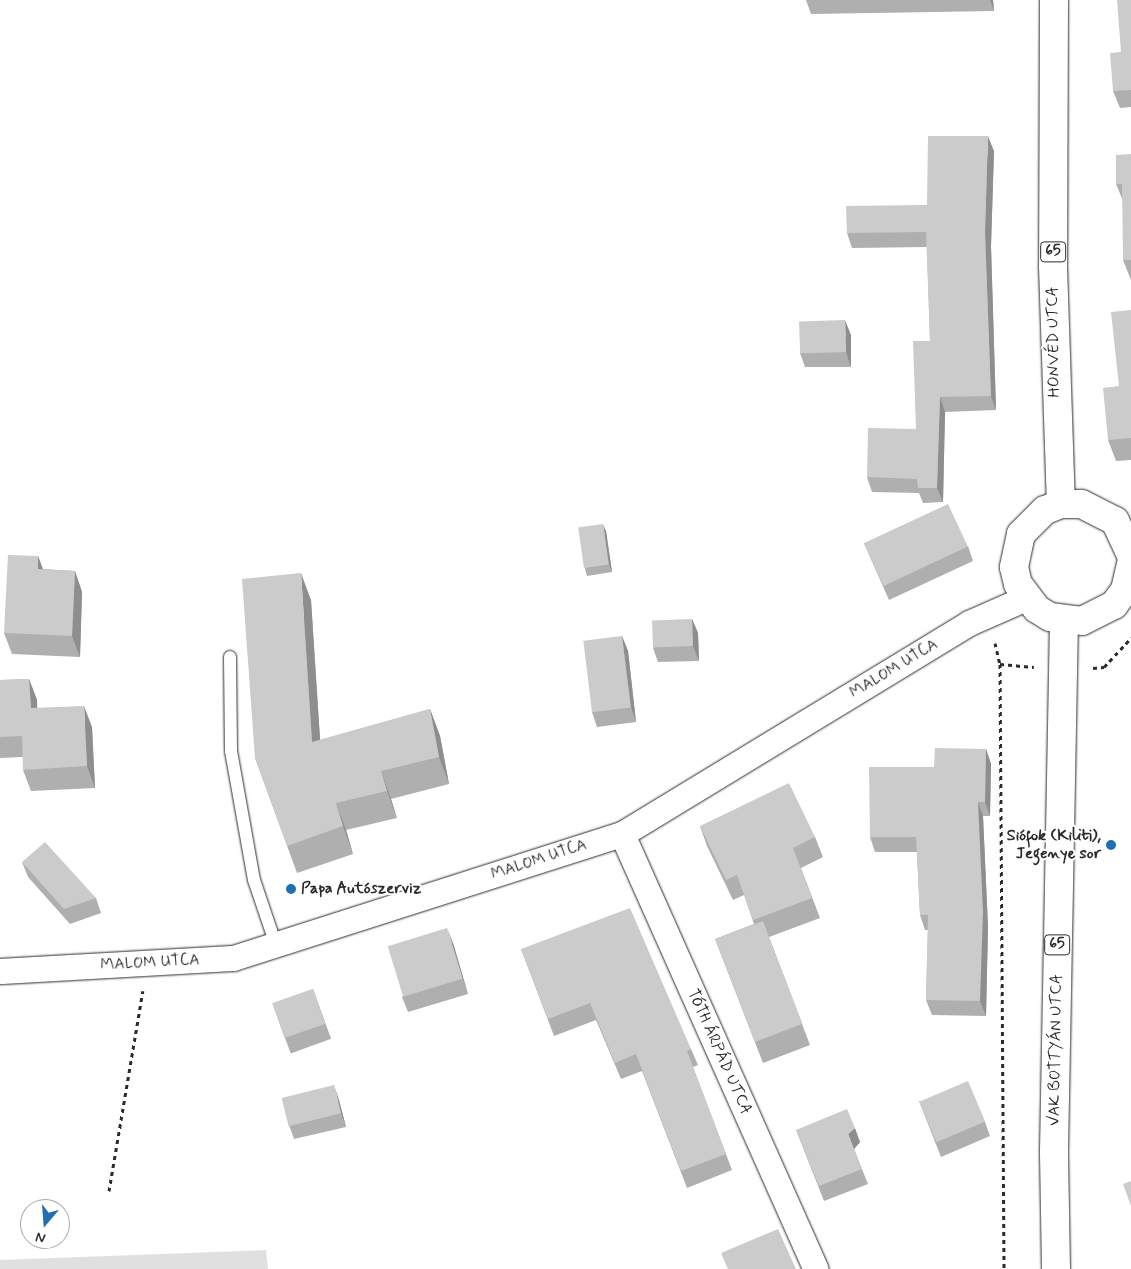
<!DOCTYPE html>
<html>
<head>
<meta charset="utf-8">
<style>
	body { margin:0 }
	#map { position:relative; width:1131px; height:1269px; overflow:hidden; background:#fff; font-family:Mynerve,sans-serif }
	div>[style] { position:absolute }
	.green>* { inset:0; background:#e0e0e0 }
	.path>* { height:3px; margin-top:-1.5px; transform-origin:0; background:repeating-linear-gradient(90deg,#2b2b2b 0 4px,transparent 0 8px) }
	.roads { filter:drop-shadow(0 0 1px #2b2b2b) drop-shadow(0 0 1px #2b2b2b) }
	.service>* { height:12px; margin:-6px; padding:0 6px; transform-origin:6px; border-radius:6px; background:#fff }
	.minor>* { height:25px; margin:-12.5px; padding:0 12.5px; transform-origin:12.5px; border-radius:12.5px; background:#fff }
	.primary>* { height:28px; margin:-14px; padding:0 14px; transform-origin:14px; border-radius:14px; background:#fff }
	.wall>* { inset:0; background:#afafaf; transform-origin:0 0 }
	.shaded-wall>* { inset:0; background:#8e8e8e }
	.building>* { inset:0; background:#cbcbcb; transform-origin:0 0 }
	.dots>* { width:14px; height:14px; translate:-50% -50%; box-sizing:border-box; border:2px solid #fff; border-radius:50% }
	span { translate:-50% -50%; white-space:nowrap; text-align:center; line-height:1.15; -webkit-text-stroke:4px #fff; paint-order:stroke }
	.shield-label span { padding:1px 4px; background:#fff; border:1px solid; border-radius:4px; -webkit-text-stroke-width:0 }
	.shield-label { font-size:15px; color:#2b2b2b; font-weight:700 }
	.street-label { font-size:16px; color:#2b2b2b }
	.poi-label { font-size:16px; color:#2b2b2b; font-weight:700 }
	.right { translate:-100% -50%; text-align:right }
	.left { translate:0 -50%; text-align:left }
	.north { position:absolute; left:20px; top:1199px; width:50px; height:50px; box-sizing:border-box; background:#fff; border:1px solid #aaa; border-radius:50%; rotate:198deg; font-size:14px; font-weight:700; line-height:20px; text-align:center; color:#2b2b2b }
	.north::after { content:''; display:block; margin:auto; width:18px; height:22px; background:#1f6fb2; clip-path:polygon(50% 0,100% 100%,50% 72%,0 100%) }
</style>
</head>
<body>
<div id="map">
	<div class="green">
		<i style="clip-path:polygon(266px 1250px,268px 1269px,0 1269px,0 1260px)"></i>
	</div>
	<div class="path">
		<i style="left:995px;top:643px;width:22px;rotate:77deg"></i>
		<i style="left:1000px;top:664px;width:605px;rotate:89.62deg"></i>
		<i style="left:1000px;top:664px;width:34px;rotate:5deg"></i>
		<i style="left:1093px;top:668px;width:11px;rotate:-5deg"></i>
		<i style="left:1104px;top:667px;width:40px;rotate:-47deg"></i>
		<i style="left:109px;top:1191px;width:203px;rotate:-80.4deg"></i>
	</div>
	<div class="roads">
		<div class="service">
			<i style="left:230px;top:657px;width:94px;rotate:89.4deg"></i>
			<i style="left:231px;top:751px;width:131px;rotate:79.9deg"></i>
			<i style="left:254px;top:880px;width:69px;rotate:71.3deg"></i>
		</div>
		<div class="minor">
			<i style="left:622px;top:834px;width:476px;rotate:66deg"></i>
			<i style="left:0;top:971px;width:233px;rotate:-3.2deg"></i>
			<i style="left:233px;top:958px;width:408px;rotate:-17.7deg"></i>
			<i style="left:622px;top:834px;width:406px;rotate:-31.3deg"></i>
			<i style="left:969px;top:623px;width:62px;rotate:-23.7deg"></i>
		</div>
		<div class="primary">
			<i style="left:1054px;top:0;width:266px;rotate:90.2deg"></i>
			<i style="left:1053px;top:266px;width:238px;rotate:88.1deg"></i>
			<i style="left:1131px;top:555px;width:38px;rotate:-115deg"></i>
			<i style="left:1115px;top:521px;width:38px;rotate:-153deg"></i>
			<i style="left:1081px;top:504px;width:20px;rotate:180deg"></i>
			<i style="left:1061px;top:504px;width:17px;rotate:159deg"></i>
			<i style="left:1045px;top:510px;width:34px;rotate:135deg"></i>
			<i style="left:1021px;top:534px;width:34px;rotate:102deg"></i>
			<i style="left:1014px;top:567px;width:17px;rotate:77deg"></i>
			<i style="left:1018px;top:584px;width:31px;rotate:53deg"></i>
			<i style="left:1037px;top:609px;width:15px;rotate:32deg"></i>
			<i style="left:1050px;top:617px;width:32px;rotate:7deg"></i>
			<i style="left:1082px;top:621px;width:36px;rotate:-27deg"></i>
			<i style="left:1114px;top:605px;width:19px;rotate:-54deg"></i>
			<i style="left:1125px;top:590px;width:27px;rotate:-77deg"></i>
			<i style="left:1056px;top:1269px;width:118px;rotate:-91deg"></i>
			<i style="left:1054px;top:1151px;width:530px;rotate:-88.92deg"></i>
		</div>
	</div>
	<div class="wall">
		<i style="clip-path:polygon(806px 0,993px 0,994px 11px,811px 14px)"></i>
		<i style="clip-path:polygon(1131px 0,1131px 107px,1120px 108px,1113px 91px)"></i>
		<i style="clip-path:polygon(994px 151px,991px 246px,996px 410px,945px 412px,943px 502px,923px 503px,919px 493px,872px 492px,867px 477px,916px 429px,930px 341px,927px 247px,852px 248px,847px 233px,927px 205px)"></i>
		<i style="clip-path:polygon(1131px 154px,1131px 280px,1123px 260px,1123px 201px,1116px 184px)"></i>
		<i style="clip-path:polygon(1131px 310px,1131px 460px,1116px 461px,1108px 440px,1119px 386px)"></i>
		<i style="clip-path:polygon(851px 335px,851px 367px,805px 367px,800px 353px)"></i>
		<i style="clip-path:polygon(606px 531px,612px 572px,587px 576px,585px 569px)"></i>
		<i style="clip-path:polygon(864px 543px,968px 546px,973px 561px,889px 600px,870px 557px)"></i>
		<i style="clip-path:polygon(38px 556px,43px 569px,75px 571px,82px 592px,80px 657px,12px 654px,4px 633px)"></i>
		<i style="clip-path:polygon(311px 600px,320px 740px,430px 709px,440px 736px,449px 784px,391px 799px,397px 818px,346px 830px,353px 854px,297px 873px,255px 758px)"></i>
		<i style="clip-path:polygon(692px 619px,698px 633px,699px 661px,658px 662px,653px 648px)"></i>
		<i style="clip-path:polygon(622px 636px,628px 651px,636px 722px,597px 727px,592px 712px)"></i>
		<i style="clip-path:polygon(29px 679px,37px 700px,37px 708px,92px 727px,95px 788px,31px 791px,23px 770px,23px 757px,0 758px,0 680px)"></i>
		<i style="clip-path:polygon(986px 749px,991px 764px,990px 816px,983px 816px,988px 927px,986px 1016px,932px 1015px,926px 1000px,928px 930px,925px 930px,920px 915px,917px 852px,875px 852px,870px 837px,934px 767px)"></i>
		<i style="clip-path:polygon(700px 826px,815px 837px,823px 857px,801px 868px,820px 918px,769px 937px,810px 1045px,763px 1063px,715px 939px,754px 924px,744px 895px,733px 900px,707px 846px)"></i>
		<i style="clip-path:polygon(22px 862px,96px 898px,101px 913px,70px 924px,28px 877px)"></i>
		<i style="clip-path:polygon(453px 943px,468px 994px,408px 1012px,402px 997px)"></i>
		<i style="clip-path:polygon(521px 949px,691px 1049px,698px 1065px,693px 1067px,732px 1170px,687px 1188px,642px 1071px,621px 1079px,596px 1020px,554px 1036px)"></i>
		<i style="left:313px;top:989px;width:53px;height:43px;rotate:70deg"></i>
		<i style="clip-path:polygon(339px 1100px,346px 1127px,294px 1139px,289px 1125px)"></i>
		<i style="clip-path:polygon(919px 1101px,985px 1122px,990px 1136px,941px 1157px)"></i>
		<i style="clip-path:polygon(796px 1130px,860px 1142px,854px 1149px,868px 1184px,824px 1201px)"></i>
	</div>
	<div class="shaded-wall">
		<i style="clip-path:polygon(990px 0,993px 0,994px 11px)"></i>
		<i style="clip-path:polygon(988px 136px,994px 151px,991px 246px,996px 410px,991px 396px,985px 232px)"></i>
		<i style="clip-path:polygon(845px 320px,851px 335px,851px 367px,846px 352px)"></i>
		<i style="clip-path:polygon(940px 397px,945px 412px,943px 502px,937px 488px)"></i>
		<i style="clip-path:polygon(603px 524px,606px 531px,612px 572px,609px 565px)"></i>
		<i style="clip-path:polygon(38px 556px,46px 578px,38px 569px)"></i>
		<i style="clip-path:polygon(75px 571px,82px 592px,80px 657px,72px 636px)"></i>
		<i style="clip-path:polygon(301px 573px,311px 600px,322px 769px,312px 742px)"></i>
		<i style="clip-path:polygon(692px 619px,698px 633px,699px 661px,693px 646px)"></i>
		<i style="clip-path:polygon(622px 636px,628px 651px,636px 722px,631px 707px)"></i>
		<i style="clip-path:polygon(29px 679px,37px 700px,38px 729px,31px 708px)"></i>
		<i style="clip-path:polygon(84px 706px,92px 727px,95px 788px,87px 766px)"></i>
		<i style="clip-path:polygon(430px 709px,440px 736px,449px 784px,439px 757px)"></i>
		<i style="clip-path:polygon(986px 749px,991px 764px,990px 816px,985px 802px)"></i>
		<i style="clip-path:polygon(381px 771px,391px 799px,397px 818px,387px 791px)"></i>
		<i style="clip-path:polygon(978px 802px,983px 816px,988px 927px,986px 1016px,980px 1001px)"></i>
		<i style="clip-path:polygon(336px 803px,346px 830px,353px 854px,343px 826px)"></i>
		<i style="clip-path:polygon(447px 928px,453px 943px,468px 994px,463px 979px)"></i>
		<i style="clip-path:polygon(334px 1085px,339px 1100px,346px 1127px,341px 1113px)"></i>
		<i style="clip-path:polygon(855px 1128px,860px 1142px,854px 1149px,848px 1134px)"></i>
	</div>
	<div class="building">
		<i style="clip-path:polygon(1117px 0,1131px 0,1131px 90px,1113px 91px,1110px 53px,1121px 52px)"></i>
		<i style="clip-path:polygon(928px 136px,988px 136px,985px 232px,991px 396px,940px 397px,937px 488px,918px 488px,917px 479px,867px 477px,868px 428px,916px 429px,913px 341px,930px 341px,926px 232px,847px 233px,846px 206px,927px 205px)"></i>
		<i style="clip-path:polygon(1131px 154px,1131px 260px,1123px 260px,1122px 184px,1116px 184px,1116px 155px)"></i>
		<i style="clip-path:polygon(1131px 310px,1131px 438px,1108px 440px,1103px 388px,1119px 386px,1111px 312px)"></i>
		<i style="left:845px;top:320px;width:32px;height:46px;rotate:88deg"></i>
		<i style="left:948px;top:504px;width:47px;height:93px;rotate:65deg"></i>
		<i style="left:603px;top:524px;width:41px;height:25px;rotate:82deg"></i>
		<i style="clip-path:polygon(8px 555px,38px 556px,38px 569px,75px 571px,72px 636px,4px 633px)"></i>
		<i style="clip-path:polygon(301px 573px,312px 742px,430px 709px,439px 757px,381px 771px,387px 791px,336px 803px,343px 826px,287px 846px,255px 758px,242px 579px)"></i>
		<i style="left:692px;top:619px;width:27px;height:40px;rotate:88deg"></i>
		<i style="left:622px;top:636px;width:72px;height:39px;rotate:83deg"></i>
		<i style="clip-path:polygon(29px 679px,31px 708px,84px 706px,87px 766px,23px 770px,22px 736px,0 737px,0 680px)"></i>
		<i style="clip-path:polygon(935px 748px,986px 749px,985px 802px,978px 802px,983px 912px,980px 1001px,926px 1000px,928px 915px,920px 915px,916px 837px,870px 837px,869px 767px,934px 767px)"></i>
		<i style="clip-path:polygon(789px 783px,815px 837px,793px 848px,812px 898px,753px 920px,737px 875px,726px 880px,700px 826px)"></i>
		<i style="clip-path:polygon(45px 842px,96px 898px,64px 909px,22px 862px)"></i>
		<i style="clip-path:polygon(630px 908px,691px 1049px,687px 1051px,726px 1154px,681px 1171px,636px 1054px,615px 1063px,590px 1003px,548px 1019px,521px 949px)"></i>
		<i style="left:763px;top:921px;width:110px;height:51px;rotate:69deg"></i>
		<i style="left:447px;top:928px;width:53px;height:62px;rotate:73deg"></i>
		<i style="left:313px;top:989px;width:37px;height:43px;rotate:71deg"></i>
		<i style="left:968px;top:1081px;width:44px;height:53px;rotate:67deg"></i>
		<i style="left:334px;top:1085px;width:29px;height:54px;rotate:76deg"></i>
		<i style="clip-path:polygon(847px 1109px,855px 1128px,848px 1134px,862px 1169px,819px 1186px,796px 1130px)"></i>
		<i style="clip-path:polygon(1131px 1181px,1131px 1206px,1123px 1184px)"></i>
		<i style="clip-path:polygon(778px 1229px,796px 1269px,728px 1269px,721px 1253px)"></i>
	</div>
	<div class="dots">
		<i style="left:1111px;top:845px;background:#1f6fb2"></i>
		<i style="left:291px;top:889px;background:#1f6fb2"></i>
	</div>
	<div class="shield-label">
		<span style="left:1053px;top:252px">65</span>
		<span style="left:1057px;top:945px">65</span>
	</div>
	<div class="street-label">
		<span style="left:1054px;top:342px;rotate:-91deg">HONVÉD UTCA</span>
		<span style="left:894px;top:669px;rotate:-31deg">MALOM UTCA</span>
		<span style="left:539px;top:860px;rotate:-18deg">MALOM UTCA</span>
		<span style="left:150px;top:963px;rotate:-3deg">MALOM UTCA</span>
		<span style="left:1056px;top:1050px;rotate:-89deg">VAK BOTTYÁN UTCA</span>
		<span style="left:719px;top:1052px;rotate:66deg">TÓTH ÁRPÁD UTCA</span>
	</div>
	<div class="poi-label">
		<span class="right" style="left:1101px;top:845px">Siófok (Kiliti),<br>Jegenye sor</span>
		<span class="left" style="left:301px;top:889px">Papa Autószerviz</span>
	</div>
	<div class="north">N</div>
</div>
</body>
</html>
